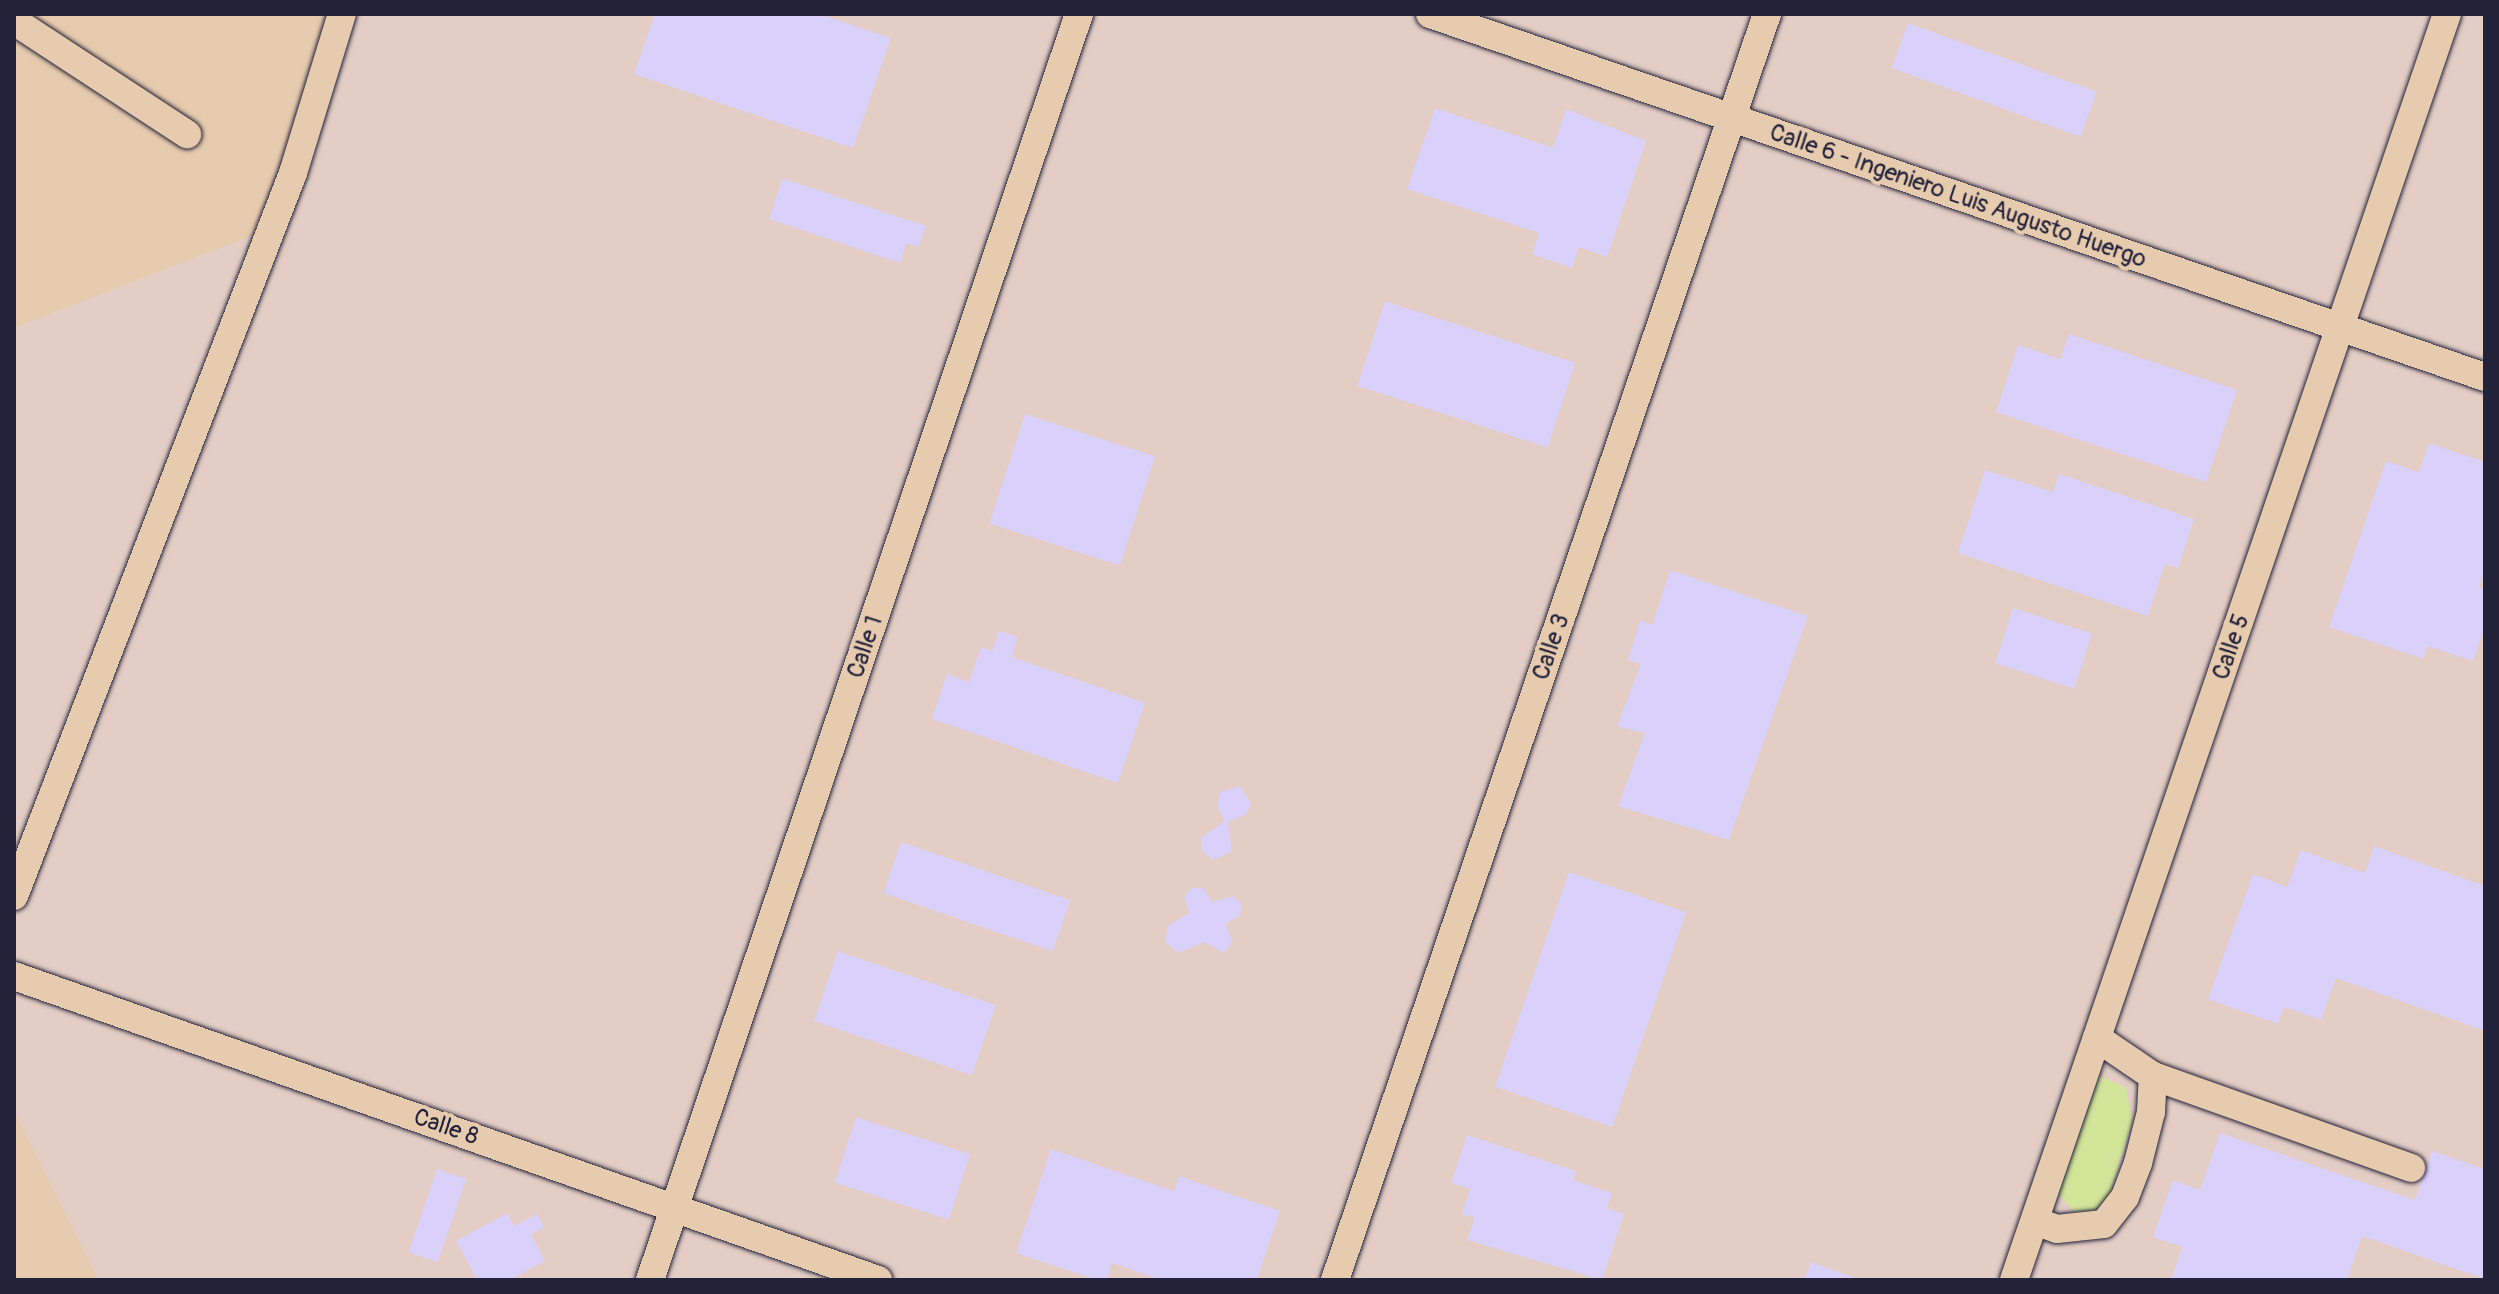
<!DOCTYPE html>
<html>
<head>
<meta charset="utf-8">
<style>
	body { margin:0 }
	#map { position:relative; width:2499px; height:1294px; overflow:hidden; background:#e7cbae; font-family:Pangolin,sans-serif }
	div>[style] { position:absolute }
	.built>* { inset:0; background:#e3cdc4 }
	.green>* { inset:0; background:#d3e599 }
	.building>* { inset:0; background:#d9d1f9; transform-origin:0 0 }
	.roads { filter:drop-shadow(0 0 2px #22223b) drop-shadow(0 0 2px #22223b) }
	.minor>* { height:28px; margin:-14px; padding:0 14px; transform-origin:14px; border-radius:14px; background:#e7cbae }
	span { translate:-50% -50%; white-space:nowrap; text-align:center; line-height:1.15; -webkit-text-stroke:8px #e7cbae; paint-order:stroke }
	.street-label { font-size:24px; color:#22223b }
	.frame { position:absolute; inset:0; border:16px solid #22223b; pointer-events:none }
</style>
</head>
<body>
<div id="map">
	<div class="built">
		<i style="clip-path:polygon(328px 14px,2485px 14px,2485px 1280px,98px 1280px,14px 1111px,14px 328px,256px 234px,281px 175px)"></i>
	</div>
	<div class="green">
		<i style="clip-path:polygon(2103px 1077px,2126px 1088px,2132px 1121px,2109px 1196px,2090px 1214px,2075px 1212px,2057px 1193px,2094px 1081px)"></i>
	</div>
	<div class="building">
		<i style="clip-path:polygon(655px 14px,820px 14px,891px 38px,853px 148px,634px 74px)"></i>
		<i style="left:1908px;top:23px;width:201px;height:48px;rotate:20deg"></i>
		<i style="clip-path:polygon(1435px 108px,1553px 148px,1566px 109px,1646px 141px,1607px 257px,1579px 247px,1572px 268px,1532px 254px,1539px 233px,1407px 189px)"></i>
		<i style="clip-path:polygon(782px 178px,926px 226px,919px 247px,907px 243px,900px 263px,769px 219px)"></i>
		<i style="left:1385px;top:301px;width:200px;height:89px;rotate:18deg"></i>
		<i style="clip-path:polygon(2069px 334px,2237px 390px,2206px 482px,1996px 412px,2018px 345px,2060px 359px)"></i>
		<i style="left:1025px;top:414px;width:137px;height:115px;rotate:18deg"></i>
		<i style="clip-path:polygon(2429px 443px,2485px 462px,2485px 570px,2479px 587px,2485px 589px,2485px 626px,2473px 661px,2428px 646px,2423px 659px,2329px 627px,2386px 461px,2419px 472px)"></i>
		<i style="clip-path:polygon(1985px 470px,2053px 492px,2059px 474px,2194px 519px,2178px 568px,2165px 564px,2148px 616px,1958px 553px)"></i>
		<i style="clip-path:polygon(1670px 570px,1808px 616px,1729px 840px,1618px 806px,1645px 733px,1617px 726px,1641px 664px,1628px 660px,1640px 620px,1652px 625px)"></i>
		<i style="left:2013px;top:608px;width:83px;height:58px;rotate:18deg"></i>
		<i style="clip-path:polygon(999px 631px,1018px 637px,1012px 657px,1145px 703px,1118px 783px,932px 719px,947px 674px,969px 682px,981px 647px,992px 651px)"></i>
		<i style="clip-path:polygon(1240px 786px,1251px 804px,1246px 814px,1228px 822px,1232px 851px,1213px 860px,1201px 849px,1201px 838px,1225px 821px,1217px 808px,1220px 792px)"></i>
		<i style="left:901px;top:842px;width:179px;height:54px;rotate:19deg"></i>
		<i style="clip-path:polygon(2374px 846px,2485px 886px,2485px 1031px,2336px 978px,2321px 1020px,2284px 1007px,2278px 1024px,2208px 999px,2253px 874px,2287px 887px,2301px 850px,2365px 873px)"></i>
		<i style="left:1569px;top:872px;width:124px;height:227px;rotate:19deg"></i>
		<i style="clip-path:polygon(1191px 888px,1203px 888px,1212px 902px,1233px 896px,1242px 904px,1240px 916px,1225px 924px,1233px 941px,1224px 953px,1204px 942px,1178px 953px,1165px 942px,1168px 926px,1189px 913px,1184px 897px)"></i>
		<i style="left:838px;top:951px;width:167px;height:74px;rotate:19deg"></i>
		<i style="left:856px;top:1117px;width:120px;height:69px;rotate:18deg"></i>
		<i style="clip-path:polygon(2220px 1133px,2415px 1200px,2432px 1151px,2485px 1169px,2485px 1279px,2362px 1236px,2347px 1280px,2171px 1280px,2182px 1247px,2153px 1237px,2173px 1180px,2200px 1190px)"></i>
		<i style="clip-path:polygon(1467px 1135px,1576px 1171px,1573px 1180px,1612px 1193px,1607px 1208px,1624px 1214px,1602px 1280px,1467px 1240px,1475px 1218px,1462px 1214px,1470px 1189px,1451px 1183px)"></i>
		<i style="clip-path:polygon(1051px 1149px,1174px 1191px,1179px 1176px,1280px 1211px,1257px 1280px,1161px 1280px,1112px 1263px,1107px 1280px,1097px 1280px,1016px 1253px)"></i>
		<i style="left:437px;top:1169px;width:31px;height:88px;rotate:19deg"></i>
		<i style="clip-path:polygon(507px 1213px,514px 1226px,537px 1214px,544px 1227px,531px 1235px,545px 1261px,510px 1280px,477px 1280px,456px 1241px)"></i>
		<i style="clip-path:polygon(1811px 1262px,1855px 1278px,1855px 1280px,1804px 1280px)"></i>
	</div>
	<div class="roads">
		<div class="minor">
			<i style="left:1430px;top:14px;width:1116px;rotate:18.99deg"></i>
			<i style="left:14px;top:21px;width:207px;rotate:33.2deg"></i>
			<i style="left:14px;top:896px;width:775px;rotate:-68.9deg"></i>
			<i style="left:293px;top:173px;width:166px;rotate:-72.9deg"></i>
			<i style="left:14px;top:976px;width:916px;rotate:19.38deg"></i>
			<i style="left:2097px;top:1038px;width:68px;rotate:34.2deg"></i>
			<i style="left:2153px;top:1076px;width:274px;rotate:19.6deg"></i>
			<i style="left:2035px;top:1221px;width:23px;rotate:20deg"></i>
			<i style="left:2057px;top:1229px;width:47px;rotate:-6.1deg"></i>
			<i style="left:2104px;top:1224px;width:34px;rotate:-52deg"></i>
			<i style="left:2125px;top:1197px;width:36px;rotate:-69deg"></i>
			<i style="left:2138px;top:1163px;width:53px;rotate:-75.7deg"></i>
			<i style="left:2151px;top:1112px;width:36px;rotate:-87deg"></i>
			<i style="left:650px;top:1280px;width:1337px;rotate:-71.28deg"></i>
			<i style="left:1335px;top:1280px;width:1338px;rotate:-71.16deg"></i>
			<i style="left:2014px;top:1280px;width:1338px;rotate:-71.12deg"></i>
		</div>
	</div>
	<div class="street-label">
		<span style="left:1958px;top:196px;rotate:19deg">Calle 6 - Ingeniero Luis Augusto Huergo</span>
		<span style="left:865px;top:647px;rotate:-71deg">Calle 1</span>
		<span style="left:1551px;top:647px;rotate:-71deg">Calle 3</span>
		<span style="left:2231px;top:647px;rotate:-71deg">Calle 5</span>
		<span style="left:446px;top:1127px;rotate:19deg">Calle 8</span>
	</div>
	<div class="frame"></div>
</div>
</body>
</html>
